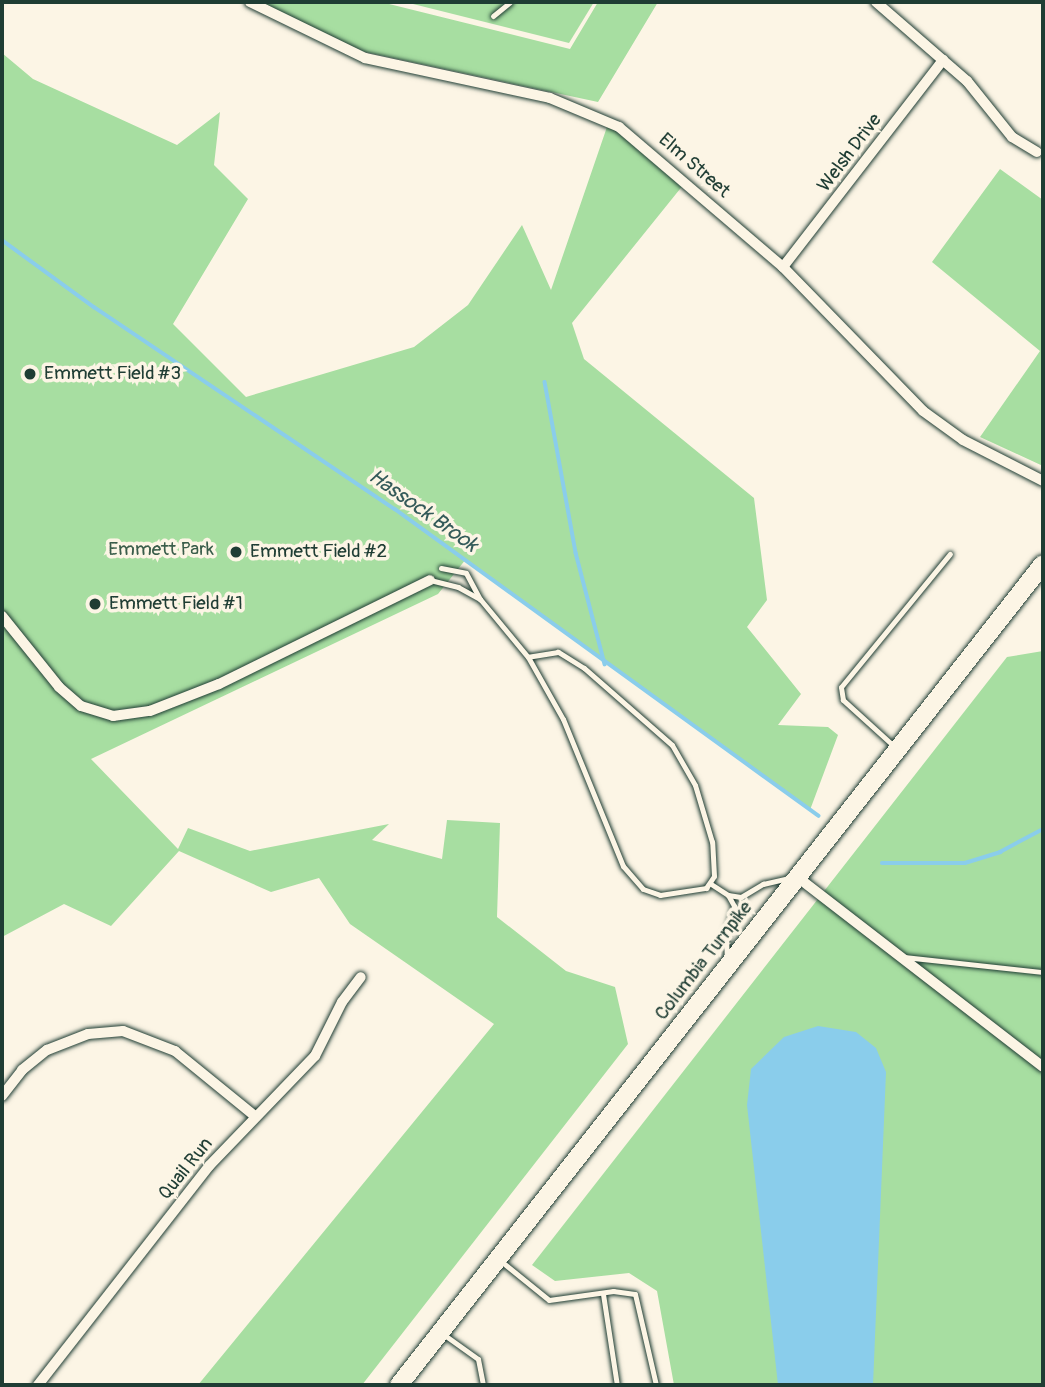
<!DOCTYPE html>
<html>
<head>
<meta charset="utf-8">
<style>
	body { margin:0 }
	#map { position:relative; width:1045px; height:1387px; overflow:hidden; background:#fcf5e5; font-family:Pangolin,sans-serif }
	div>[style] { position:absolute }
	.green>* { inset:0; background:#a7dea1 }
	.water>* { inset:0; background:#8acdeb }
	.stream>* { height:3.5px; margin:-1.75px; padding:0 1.75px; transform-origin:1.75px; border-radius:1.75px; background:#8acdeb }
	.roads { filter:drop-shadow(0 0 2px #1f3d34) drop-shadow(0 0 2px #1f3d34) }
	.lane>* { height:5px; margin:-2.5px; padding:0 2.5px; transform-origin:2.5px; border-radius:2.5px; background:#fcf5e5 }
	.street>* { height:10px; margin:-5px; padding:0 5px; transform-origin:5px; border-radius:5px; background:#fcf5e5 }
	.primary>* { height:18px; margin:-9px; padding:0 9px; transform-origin:9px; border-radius:9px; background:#fcf5e5 }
	.dots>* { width:19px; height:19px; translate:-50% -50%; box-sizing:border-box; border:4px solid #fcf5e5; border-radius:50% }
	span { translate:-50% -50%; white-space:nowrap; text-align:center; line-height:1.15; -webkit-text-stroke:7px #fcf5e5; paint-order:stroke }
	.street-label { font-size:19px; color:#1f3d34 }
	.poi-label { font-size:19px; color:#1f3d34 }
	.left { translate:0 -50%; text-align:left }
	.park-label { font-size:19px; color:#3a5d4a }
	.water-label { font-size:21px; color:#345a59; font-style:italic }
	.frame { position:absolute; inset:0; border:4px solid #1f3d34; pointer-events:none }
</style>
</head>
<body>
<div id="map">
	<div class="green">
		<i style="clip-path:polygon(249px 2px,381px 2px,570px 49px,598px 2px,658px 2px,598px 102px,328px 44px)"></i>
		<i style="clip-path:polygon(405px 2px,594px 2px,569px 43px)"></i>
		<i style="clip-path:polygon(2px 53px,33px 79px,177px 145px,220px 112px,214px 165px,248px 199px,173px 324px,246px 397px,414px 347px,468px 305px,522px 225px,551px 290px,608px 124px,684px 184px,572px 323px,584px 359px,754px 498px,767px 600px,747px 627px,801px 694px,778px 725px,828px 727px,838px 735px,810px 810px,466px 559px,438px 594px,91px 759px,178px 849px,188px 828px,250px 851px,389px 824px,372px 840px,442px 859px,447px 820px,500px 823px,497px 917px,566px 971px,615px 987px,628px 1044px,362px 1385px,198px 1385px,494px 1024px,350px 924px,319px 878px,271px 892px,179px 851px,111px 926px,64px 904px,2px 937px)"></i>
		<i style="clip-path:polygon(1000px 169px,1043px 200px,1043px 466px,980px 437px,1040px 351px,932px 262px)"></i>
		<i style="clip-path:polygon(1043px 651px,1043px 1385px,674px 1385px,657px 1291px,629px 1273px,555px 1281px,532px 1265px,1007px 657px)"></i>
	</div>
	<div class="water">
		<i style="clip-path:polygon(818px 1026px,856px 1032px,876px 1048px,886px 1072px,873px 1385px,778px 1385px,747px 1105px,751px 1069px,784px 1037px)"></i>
	</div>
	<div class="stream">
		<i style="left:2px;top:240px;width:114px;rotate:36.1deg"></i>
		<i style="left:94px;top:307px;width:362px;rotate:33.9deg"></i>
		<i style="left:395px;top:509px;width:523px;rotate:35.91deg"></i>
		<i style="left:545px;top:382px;width:174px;rotate:79.7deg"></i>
		<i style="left:576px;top:553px;width:115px;rotate:75.4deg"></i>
		<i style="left:882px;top:863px;width:83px"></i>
		<i style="left:965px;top:863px;width:37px;rotate:-17deg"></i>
		<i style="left:1000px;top:852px;width:49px;rotate:-28.1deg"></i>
	</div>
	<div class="roads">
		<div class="lane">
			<i style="left:493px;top:16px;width:22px;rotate:-39deg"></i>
			<i style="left:441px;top:568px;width:25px;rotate:11deg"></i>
			<i style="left:466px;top:573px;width:30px;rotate:62deg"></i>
			<i style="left:430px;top:580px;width:29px;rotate:14deg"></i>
			<i style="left:458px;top:587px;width:25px;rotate:29deg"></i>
			<i style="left:480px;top:599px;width:75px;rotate:50.4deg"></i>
			<i style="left:528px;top:657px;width:71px;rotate:60.6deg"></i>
			<i style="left:563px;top:719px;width:159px;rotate:67.8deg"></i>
			<i style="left:623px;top:866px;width:30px;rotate:49deg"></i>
			<i style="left:643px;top:889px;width:18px;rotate:19deg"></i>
			<i style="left:660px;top:895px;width:47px;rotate:-8.7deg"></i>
			<i style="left:706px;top:888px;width:14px;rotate:-56deg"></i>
			<i style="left:714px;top:876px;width:34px;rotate:-93deg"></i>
			<i style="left:712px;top:842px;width:59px;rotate:-106.6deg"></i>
			<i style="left:695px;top:785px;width:46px;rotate:-119.9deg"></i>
			<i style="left:672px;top:745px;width:117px;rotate:-138.8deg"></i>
			<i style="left:584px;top:668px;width:31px;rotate:-148deg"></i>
			<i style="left:558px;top:652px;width:30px;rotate:171deg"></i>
			<i style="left:896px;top:748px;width:72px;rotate:-137.8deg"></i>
			<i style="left:843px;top:700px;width:13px;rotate:-99deg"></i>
			<i style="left:841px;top:687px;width:172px;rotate:-50.7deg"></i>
			<i style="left:711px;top:884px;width:20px;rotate:33deg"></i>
			<i style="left:728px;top:895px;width:13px;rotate:61deg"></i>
			<i style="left:734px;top:906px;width:30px;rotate:105deg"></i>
			<i style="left:726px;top:935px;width:24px;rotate:88deg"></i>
			<i style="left:728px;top:895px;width:13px;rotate:9deg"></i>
			<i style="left:741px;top:897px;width:26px;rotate:-31deg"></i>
			<i style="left:763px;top:884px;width:27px;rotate:-13deg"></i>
			<i style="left:904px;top:957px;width:140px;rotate:6.2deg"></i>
			<i style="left:502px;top:1262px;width:60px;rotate:39deg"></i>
			<i style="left:549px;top:1300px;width:65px;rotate:-8deg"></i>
			<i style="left:613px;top:1291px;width:22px;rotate:8deg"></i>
			<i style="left:635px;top:1294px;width:93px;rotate:77deg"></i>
			<i style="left:603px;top:1294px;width:92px;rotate:81.3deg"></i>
			<i style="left:443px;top:1334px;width:43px;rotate:35.5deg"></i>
			<i style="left:478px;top:1359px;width:26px;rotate:79deg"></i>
		</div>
		<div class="street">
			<i style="left:250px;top:2px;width:128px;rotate:26deg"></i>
			<i style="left:365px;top:58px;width:189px;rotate:12.2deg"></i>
			<i style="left:550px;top:98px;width:75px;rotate:22.8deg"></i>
			<i style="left:619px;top:127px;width:216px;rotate:40.5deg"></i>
			<i style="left:783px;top:267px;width:201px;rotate:45.8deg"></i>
			<i style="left:923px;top:411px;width:49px;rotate:35.9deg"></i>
			<i style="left:963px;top:440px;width:90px;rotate:27.1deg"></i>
			<i style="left:876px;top:2px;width:121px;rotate:41deg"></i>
			<i style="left:967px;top:81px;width:72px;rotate:51.2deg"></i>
			<i style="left:1012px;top:137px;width:29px;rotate:31deg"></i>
			<i style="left:783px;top:267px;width:262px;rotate:-52.3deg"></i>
			<i style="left:2px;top:616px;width:91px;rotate:51.2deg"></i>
			<i style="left:59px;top:687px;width:29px;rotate:41deg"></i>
			<i style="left:81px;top:706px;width:34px;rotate:17deg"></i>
			<i style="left:113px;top:716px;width:37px;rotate:-8deg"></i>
			<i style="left:150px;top:711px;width:74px;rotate:-21.4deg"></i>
			<i style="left:219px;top:684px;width:235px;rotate:-26.2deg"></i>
			<i style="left:796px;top:876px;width:312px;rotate:37.7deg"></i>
			<i style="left:2px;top:1096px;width:33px;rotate:-52deg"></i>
			<i style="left:22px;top:1070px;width:32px;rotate:-39deg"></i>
			<i style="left:47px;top:1050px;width:44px;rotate:-21.3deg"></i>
			<i style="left:88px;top:1034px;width:35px;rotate:-5deg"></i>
			<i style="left:123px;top:1031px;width:56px;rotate:21deg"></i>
			<i style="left:175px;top:1051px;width:104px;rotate:39.2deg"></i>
			<i style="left:38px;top:1385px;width:278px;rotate:-52deg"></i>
			<i style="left:209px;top:1166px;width:153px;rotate:-46.1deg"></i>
			<i style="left:315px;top:1056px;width:60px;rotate:-63.4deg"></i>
			<i style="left:342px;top:1002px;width:31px;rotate:-53deg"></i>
		</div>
		<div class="primary">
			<i style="left:399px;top:1385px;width:1043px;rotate:-51.89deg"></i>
		</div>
	</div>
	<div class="dots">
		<i style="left:30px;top:374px;background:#1f3d34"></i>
		<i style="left:236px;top:552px;background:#1f3d34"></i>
		<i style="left:95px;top:604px;background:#1f3d34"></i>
	</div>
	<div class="street-label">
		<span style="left:850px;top:153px;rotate:-53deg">Welsh Drive</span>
		<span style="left:694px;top:166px;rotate:41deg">Elm Street</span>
		<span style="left:704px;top:961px;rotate:-52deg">Columbia Turnpike</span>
		<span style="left:186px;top:1169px;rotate:-51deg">Quail Run</span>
	</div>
	<div class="poi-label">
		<span class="left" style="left:44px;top:374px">Emmett Field #3</span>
		<span class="left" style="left:250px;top:552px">Emmett Field #2</span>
		<span class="left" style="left:109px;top:604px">Emmett Field #1</span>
	</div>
	<div class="park-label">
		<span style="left:161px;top:550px">Emmett Park</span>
	</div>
	<div class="water-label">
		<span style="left:423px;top:511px;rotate:35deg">Hassock Brook</span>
	</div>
	<div class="frame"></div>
</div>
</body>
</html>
